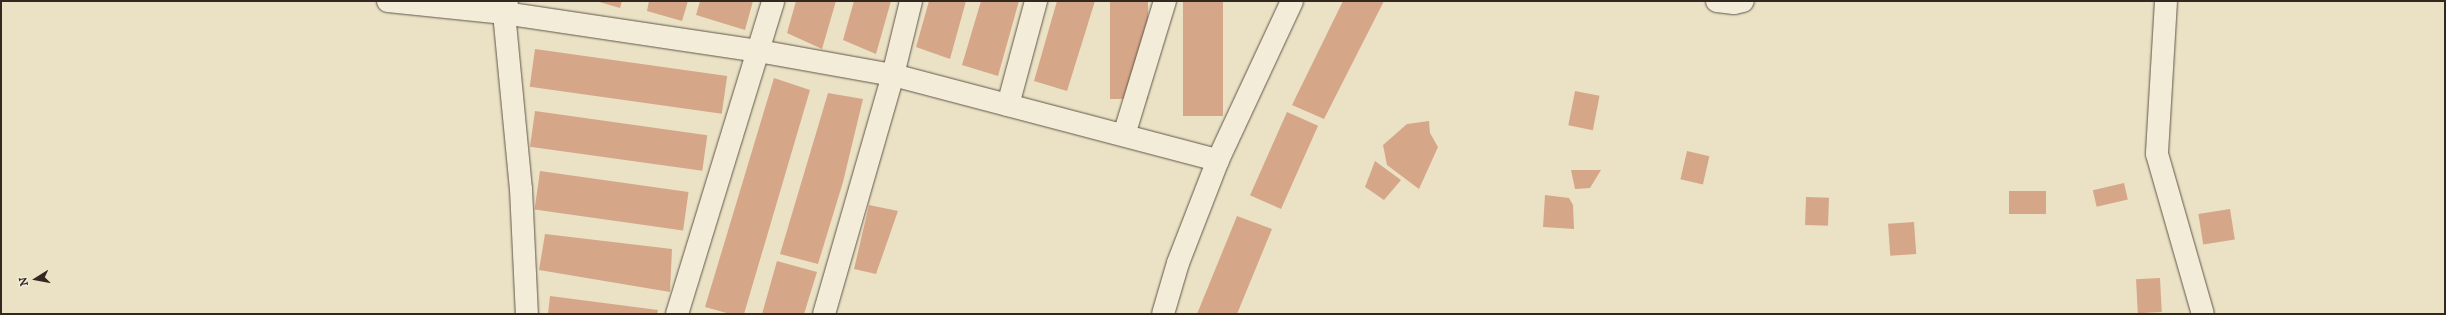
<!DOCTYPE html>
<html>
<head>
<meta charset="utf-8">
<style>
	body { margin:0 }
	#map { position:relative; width:2446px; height:315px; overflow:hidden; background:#ebe2c5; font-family:"IM FELL DW Pica",serif }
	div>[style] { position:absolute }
	.building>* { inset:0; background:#d6a689; transform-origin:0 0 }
	.roads { filter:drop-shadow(0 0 1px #615649) drop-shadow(0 0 1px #615649) }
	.minor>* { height:22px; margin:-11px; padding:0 11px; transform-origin:11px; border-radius:11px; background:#f2ecd9 }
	span { translate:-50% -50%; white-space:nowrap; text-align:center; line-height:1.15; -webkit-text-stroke:4px #f2ecd9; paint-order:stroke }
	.frame { position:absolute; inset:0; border:2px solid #332820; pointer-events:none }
	.north { position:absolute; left:16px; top:259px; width:40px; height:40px; -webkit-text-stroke:3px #f2ecd9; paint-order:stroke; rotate:259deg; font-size:11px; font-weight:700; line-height:16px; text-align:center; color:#332820 }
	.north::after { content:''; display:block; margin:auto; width:14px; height:18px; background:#332820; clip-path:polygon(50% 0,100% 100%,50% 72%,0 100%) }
</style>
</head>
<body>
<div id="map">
	<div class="building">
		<i style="clip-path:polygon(596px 1px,622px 1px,620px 8px)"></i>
		<i style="clip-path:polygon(649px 1px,688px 1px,682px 21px,647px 11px)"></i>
		<i style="clip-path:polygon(700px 1px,753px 1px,745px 30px,696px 15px)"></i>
		<i style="clip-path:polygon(796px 1px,836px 1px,822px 49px,787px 33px)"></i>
		<i style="clip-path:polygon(854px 1px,891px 1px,876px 54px,843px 40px)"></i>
		<i style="clip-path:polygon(929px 1px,966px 1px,950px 59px,916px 47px)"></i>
		<i style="clip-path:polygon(981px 1px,1019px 1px,998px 76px,962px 65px)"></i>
		<i style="clip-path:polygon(1057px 1px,1095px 1px,1067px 91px,1034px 81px)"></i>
		<i style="left:1110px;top:1px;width:38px;height:98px"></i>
		<i style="left:1183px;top:1px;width:40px;height:115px"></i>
		<i style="clip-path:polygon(1343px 1px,1384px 1px,1324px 119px,1292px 105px)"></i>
		<i style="left:535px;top:49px;width:194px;height:38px;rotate:8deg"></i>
		<i style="clip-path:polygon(774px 78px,810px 90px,744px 314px,730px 314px,705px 307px)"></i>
		<i style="left:1575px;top:91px;width:25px;height:35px;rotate:11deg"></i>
		<i style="clip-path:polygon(828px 93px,863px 99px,843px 182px,818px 264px,780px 254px)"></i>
		<i style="left:535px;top:111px;width:174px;height:36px;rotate:8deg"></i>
		<i style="left:1287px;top:112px;width:34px;height:91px;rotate:24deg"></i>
		<i style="clip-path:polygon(1429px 121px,1430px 133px,1438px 147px,1419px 189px,1387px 165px,1383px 145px,1407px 124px)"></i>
		<i style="left:1687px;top:151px;width:23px;height:29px;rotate:13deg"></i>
		<i style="clip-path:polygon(1375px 161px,1401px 180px,1384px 200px,1365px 187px)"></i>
		<i style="clip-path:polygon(1571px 170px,1601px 170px,1590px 188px,1575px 189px)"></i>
		<i style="left:540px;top:171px;width:150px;height:39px;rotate:8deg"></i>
		<i style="left:2124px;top:183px;width:17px;height:32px;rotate:77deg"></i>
		<i style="left:2046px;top:191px;width:23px;height:37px;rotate:90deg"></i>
		<i style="clip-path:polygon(1545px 195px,1569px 198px,1573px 205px,1574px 229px,1543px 227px)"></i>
		<i style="left:1806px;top:197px;width:23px;height:28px;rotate:2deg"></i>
		<i style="clip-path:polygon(869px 205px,898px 211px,876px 274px,854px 269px)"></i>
		<i style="left:2230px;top:209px;width:31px;height:32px;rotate:81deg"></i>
		<i style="clip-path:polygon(1237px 216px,1272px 229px,1237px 314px,1197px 314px)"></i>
		<i style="left:1914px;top:222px;width:32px;height:26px;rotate:86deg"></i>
		<i style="clip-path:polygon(545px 234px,672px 249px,670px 292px,539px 270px)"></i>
		<i style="clip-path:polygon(777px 261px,817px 272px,804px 314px,762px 314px)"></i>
		<i style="left:2160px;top:278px;width:34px;height:24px;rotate:87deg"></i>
		<i style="clip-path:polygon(550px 296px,658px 310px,657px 314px,548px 314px)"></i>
	</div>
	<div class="roads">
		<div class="minor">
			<i style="left:388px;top:1px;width:117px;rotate:5.9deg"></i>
			<i style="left:504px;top:13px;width:258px;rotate:8.5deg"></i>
			<i style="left:759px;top:51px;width:136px;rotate:10.2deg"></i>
			<i style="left:893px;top:75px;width:336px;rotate:14.7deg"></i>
			<i style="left:507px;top:1px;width:12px;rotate:104deg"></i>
			<i style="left:504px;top:13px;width:177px;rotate:84.5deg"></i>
			<i style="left:521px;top:189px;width:125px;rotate:87.3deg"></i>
			<i style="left:1717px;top:1px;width:17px;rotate:7deg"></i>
			<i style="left:1734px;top:3px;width:9px;rotate:-13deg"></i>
			<i style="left:2166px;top:1px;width:153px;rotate:93.4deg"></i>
			<i style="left:2157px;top:154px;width:166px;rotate:74deg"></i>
			<i style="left:1008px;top:105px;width:108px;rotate:-74.9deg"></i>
			<i style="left:1124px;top:135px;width:140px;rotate:-73deg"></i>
			<i style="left:677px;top:314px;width:327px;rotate:-72.9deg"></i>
			<i style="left:824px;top:314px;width:249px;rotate:-73.9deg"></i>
			<i style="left:893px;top:75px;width:76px;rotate:-76.3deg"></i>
			<i style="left:1163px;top:314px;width:53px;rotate:-73.6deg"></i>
			<i style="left:1178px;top:263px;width:110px;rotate:-68.8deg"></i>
			<i style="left:1218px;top:160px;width:175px;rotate:-65deg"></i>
		</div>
	</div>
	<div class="frame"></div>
	<div class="north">N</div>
</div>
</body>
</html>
